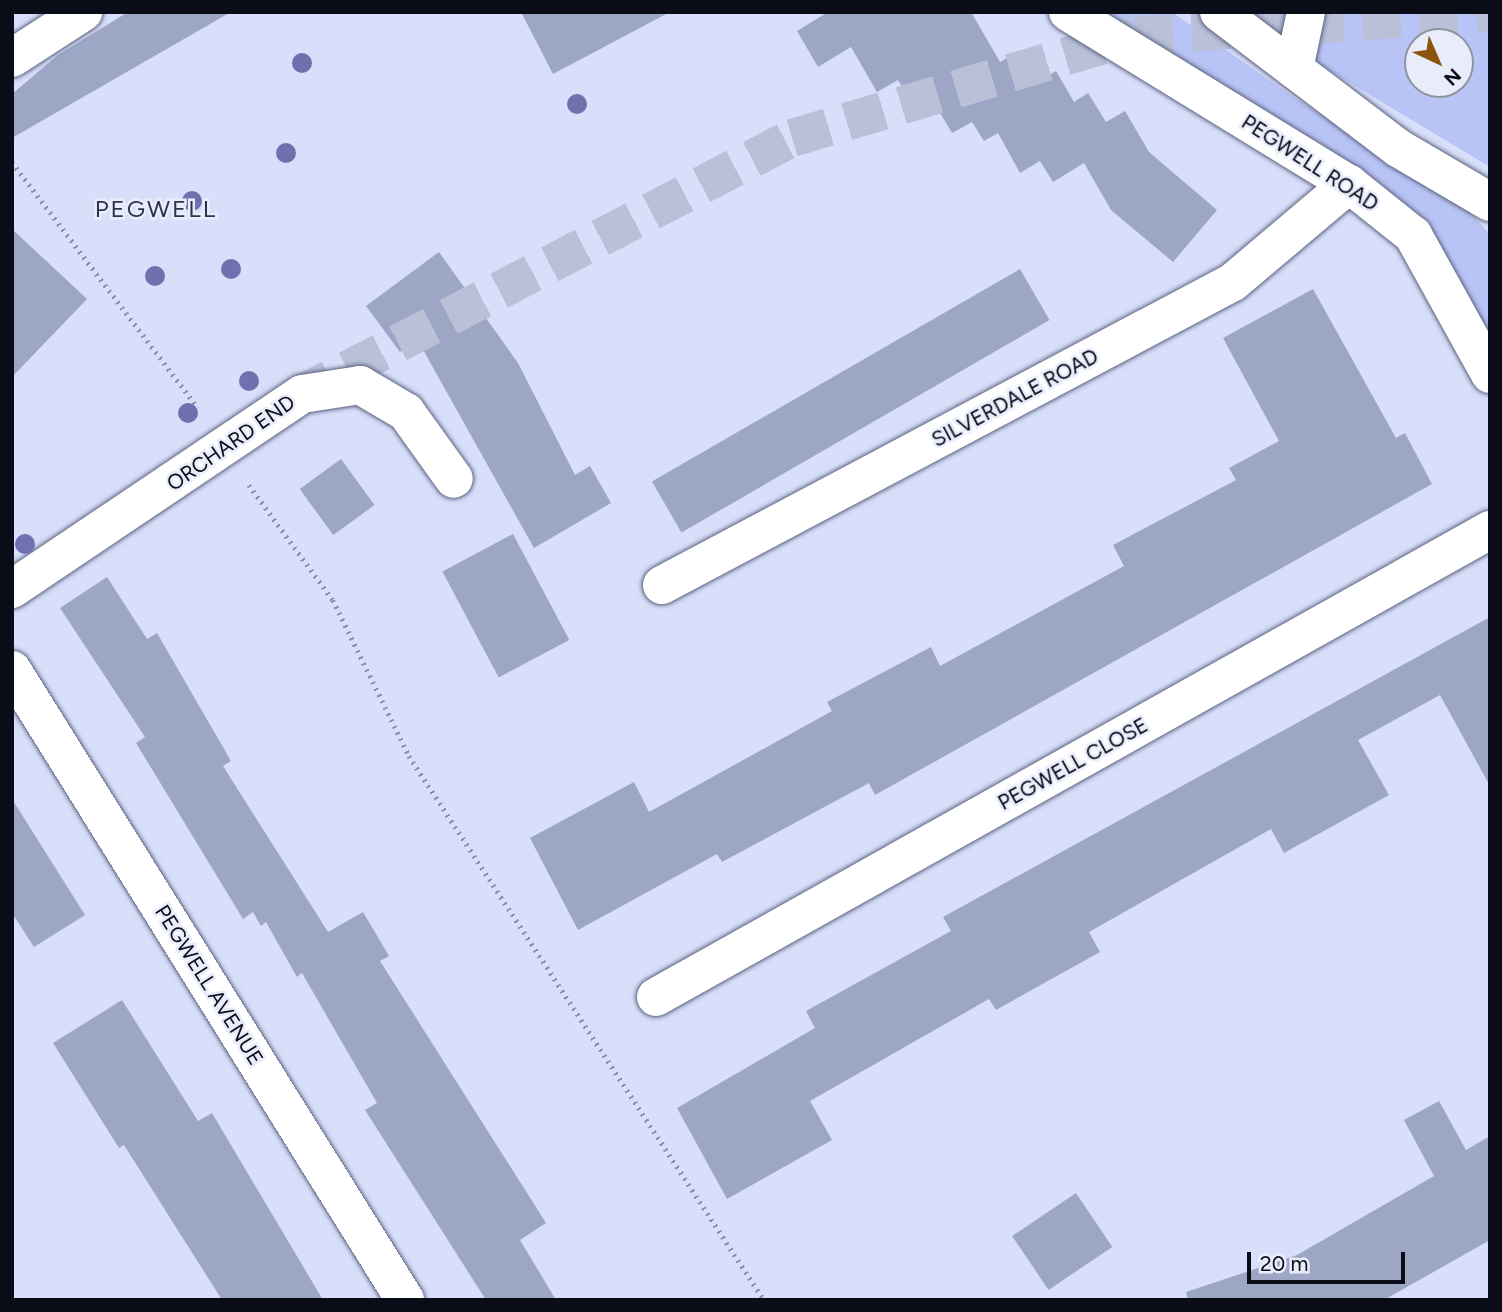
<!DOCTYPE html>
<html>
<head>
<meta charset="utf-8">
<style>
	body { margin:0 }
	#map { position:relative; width:1502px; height:1312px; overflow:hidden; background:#d8dffa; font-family:Figtree,sans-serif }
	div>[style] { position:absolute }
	.green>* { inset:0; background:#b8c4f5 }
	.building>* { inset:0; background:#9ea6c6; transform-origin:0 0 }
	.highway-tunnel>* { height:38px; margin-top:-19px; transform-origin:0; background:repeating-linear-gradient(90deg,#b9c0d8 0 38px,transparent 0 57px) }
	.path>* { height:4.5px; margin-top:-2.25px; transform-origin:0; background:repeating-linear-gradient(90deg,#8b91a6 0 2px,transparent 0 7px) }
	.roads { filter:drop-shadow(0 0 2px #5c6380) drop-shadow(0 0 2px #5c6380) }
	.minor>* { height:38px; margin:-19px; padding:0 19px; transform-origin:19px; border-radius:19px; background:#fff }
	.trees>* { width:20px; height:20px; margin:-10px; border-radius:50%; background:#7070ae }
	span { translate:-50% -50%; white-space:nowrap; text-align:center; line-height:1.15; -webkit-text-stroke:5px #e9edfb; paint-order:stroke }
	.street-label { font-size:21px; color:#0a0d18 }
	.quarter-label { font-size:24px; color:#2e344e; letter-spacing:2px }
	.frame { position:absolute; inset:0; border:14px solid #0a0d18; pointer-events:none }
	.north { position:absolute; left:1404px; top:28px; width:70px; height:70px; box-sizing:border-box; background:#e9edfb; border:2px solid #9093a0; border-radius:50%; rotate:136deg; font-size:19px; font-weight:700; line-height:28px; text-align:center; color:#0a0d18 }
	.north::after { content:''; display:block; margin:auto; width:24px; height:32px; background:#8c530c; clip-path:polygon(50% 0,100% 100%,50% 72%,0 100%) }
	.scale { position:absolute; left:1247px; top:1252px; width:158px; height:32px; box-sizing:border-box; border:4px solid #0a0d18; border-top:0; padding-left:9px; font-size:21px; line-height:24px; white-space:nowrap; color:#0a0d18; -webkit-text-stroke:5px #e9edfb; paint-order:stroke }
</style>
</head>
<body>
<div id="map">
	<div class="green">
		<i style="clip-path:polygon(1086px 12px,1172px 12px,1293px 97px,1457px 199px,1490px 234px,1490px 355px,1436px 252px)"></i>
		<i style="clip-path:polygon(evenodd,1248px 12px,1490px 12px,1490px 167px,1317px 63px,1248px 12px,1418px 42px,1460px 42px,1460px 84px,1418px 84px,1418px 42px)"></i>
	</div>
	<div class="building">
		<i style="clip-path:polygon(128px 12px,231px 12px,12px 138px,12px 94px,58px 55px)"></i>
		<i style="clip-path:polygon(521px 12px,670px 12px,553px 74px)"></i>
		<i style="clip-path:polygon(828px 12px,971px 12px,1000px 62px,1019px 51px,1037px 82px,1056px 71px,1074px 102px,1088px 93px,1106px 122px,1125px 111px,1149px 152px,1217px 210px,1173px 262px,1111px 210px,1084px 163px,1053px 182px,1040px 161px,1020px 173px,998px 133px,984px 141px,972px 122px,952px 133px,927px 91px,910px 100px,898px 80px,877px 92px,851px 47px,818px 67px,797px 31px)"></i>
		<i style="clip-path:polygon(12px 229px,87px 299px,12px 377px)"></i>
		<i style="clip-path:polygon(439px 252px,518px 363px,575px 475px,590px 466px,611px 503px,534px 548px,417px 339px,400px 352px,366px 306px)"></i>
		<i style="left:1020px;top:269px;width:59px;height:425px;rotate:60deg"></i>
		<i style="clip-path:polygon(1313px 289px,1396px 438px,1405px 433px,1432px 484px,875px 795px,869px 783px,722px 862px,717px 854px,578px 930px,530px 838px,634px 782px,649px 812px,832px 711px,827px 702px,931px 647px,940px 666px,1124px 566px,1113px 545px,1236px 480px,1229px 468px,1279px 441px,1223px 338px)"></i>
		<i style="left:341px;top:459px;width:57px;height:51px;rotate:54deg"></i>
		<i style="left:513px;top:534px;width:120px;height:80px;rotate:62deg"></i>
		<i style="clip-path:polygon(107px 577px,147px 639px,157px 633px,231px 761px,223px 766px,328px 932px,363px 912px,389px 956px,380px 961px,546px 1223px,520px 1240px,556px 1300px,486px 1300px,365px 1110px,377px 1103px,302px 973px,297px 977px,266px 922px,261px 926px,253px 912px,243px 919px,136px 743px,145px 737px,60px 608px)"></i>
		<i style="clip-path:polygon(1490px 617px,1490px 786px,1440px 695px,1358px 740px,1389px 795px,1284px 853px,1271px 829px,1089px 932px,1100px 952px,996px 1010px,989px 999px,810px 1101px,832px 1140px,727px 1199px,677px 1108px,815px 1028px,806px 1011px,951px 931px,943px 917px)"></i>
		<i style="clip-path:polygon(12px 799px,85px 915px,34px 947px,12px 913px)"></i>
		<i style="clip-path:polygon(122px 1000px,198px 1121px,212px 1113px,323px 1300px,222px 1300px,124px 1145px,119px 1148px,53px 1043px)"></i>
		<i style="clip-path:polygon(1439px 1101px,1466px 1150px,1490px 1136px,1490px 1240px,1384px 1300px,1188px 1300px,1186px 1292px,1297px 1255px,1434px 1176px,1404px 1120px)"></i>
		<i style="left:1076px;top:1193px;width:65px;height:77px;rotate:56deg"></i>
	</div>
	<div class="highway-tunnel">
		<i style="left:297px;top:396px;width:558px;rotate:-27.53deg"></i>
		<i style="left:792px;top:138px;width:358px;rotate:-16.6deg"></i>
		<i style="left:1135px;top:36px;width:356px;rotate:-3.7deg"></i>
	</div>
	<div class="path">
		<i style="left:12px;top:162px;width:308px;rotate:52.9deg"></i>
		<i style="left:249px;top:485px;width:142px;rotate:53.9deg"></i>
		<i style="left:333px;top:600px;width:174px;rotate:64deg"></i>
		<i style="left:409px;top:756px;width:650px;rotate:56.87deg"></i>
	</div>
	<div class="roads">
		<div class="minor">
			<i style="left:1068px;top:12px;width:329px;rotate:31.5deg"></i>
			<i style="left:1349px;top:184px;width:82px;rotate:38.6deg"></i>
			<i style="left:1413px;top:235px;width:159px;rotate:61deg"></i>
			<i style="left:1219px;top:12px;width:225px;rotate:37.2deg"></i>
			<i style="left:1398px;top:148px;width:107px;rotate:30.4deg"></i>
			<i style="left:12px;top:58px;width:85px;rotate:-32.9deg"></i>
			<i style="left:1294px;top:69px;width:58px;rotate:-78.1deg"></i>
			<i style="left:662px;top:585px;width:646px;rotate:-27.95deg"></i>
			<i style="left:1233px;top:282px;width:152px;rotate:-40.2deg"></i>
			<i style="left:12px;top:589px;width:349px;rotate:-33.9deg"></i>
			<i style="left:302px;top:394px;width:59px;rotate:-8.8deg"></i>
			<i style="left:360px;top:385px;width:53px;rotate:30.4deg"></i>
			<i style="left:406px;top:412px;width:82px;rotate:54.4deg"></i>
			<i style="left:12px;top:670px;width:743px;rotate:58.04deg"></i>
			<i style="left:656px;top:997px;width:956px;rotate:-29.25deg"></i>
		</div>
	</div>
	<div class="trees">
		<i style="left:302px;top:63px"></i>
		<i style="left:577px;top:104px"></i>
		<i style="left:286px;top:153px"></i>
		<i style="left:192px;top:201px"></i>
		<i style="left:231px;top:269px"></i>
		<i style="left:155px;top:276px"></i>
		<i style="left:249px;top:381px"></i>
		<i style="left:188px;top:413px"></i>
		<i style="left:25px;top:544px"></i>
	</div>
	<div class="street-label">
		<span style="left:1310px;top:163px;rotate:33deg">PEGWELL ROAD</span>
		<span style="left:1015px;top:398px;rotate:-28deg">SILVERDALE ROAD</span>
		<span style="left:231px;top:443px;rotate:-35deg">ORCHARD END</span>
		<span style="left:1073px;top:764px;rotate:-29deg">PEGWELL CLOSE</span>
		<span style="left:209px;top:985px;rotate:58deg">PEGWELL AVENUE</span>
	</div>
	<div class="quarter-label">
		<span style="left:156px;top:209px">PEGWELL</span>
	</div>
	<div class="frame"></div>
	<div class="north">N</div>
	<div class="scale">20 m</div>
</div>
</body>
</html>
